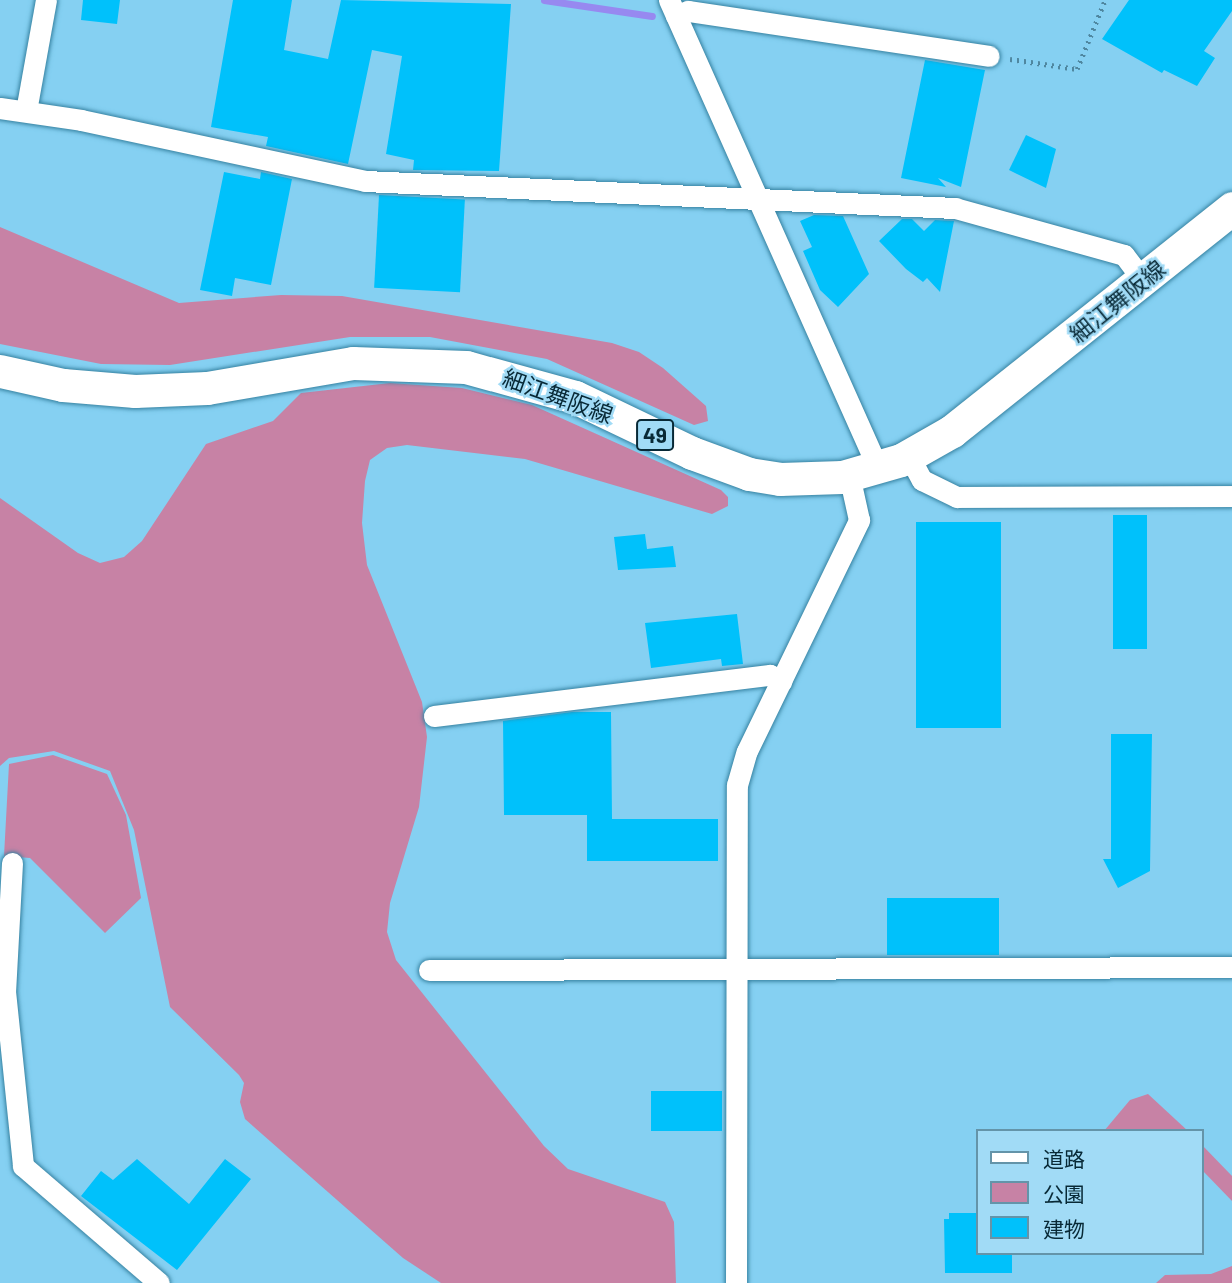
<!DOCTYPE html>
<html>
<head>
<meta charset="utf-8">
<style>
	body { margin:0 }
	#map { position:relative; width:1232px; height:1283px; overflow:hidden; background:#85d0f2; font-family:Barlow,"Noto Sans JP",sans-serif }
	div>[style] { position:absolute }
	.green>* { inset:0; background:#c782a5 }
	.stream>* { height:7px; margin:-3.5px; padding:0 3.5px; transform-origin:3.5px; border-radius:3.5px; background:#9789f0 }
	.building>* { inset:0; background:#00c1fb; transform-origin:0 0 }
	.path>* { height:4.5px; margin-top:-2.25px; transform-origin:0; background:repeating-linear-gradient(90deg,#4f87a0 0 2px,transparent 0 7px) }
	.roads { filter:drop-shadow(0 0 2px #3682a1) drop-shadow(0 0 2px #3682a1) }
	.minor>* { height:21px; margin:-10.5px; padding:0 10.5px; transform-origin:10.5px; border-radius:10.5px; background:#fff }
	.primary>* { height:33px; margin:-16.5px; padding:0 16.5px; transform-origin:16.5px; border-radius:16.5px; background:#fff }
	span { translate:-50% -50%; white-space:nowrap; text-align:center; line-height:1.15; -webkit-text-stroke:5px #a1dbf6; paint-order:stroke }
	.shield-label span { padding:2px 5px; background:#a1dbf6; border:2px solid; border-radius:5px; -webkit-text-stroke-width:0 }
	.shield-label { font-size:21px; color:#082936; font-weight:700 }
	.street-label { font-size:23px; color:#082936 }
	.legend { position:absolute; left:976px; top:1129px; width:228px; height:126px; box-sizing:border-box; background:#a1dbf6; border:2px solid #6494a9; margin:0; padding:9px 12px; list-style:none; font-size:21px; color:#082936 }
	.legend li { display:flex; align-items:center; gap:14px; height:35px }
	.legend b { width:35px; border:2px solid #6494a9 }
</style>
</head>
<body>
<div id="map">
	<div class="green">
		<i style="clip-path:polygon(0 227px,179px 303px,281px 295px,342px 296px,612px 343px,639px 352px,663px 368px,706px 406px,708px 421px,694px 425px,547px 359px,430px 337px,350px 337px,170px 365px,101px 364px,0 344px)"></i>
		<i style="clip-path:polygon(390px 383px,462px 388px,532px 405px,721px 490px,728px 497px,728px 506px,712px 514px,525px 459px,407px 445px,387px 448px,370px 460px,365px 481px,362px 523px,367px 565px,422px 702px,427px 737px,419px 807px,390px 903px,387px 932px,396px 960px,544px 1146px,568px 1169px,665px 1202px,674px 1222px,676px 1283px,441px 1283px,403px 1258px,245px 1119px,240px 1102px,244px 1083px,239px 1075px,170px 1007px,134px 830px,110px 771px,54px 751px,9px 758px,0 766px,0 498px,78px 553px,100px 563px,124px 557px,142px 541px,206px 444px,273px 421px,301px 393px)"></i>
		<i style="clip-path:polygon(53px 755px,107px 774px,126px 815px,141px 898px,105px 933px,30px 858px,4px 856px,9px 764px)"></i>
		<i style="clip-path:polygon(1148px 1094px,1188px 1131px,1104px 1131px,1130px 1100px)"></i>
		<i style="clip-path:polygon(1202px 1145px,1232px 1176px,1232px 1201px,1202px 1170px)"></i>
		<i style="clip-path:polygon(1232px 1266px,1232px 1283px,1156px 1283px,1165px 1275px,1211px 1274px)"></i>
	</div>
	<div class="stream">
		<i style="left:544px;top:0;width:109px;rotate:8.4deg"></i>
	</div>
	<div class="building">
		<i style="clip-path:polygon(83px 0,120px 0,117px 24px,81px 20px)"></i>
		<i style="clip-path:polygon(233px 0,292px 0,284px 50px,328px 59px,341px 0,511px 4px,499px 171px,413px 170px,414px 160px,386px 154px,402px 56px,372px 50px,348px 164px,266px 146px,268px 137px,211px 127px)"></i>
		<i style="clip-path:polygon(1129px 0,1232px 0,1232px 11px,1204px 51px,1215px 58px,1197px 86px,1164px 70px,1162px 73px,1102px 39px)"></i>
		<i style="clip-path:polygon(925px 60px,985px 70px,961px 187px,938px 178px,946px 187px,901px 178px)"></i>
		<i style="clip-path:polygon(1026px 135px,1056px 149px,1046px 188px,1009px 170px)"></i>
		<i style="clip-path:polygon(224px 172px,260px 179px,261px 172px,292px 179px,271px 285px,235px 278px,232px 296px,200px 290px)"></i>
		<i style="left:379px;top:195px;width:86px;height:93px;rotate:3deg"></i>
		<i style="clip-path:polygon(814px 215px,843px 216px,869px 274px,838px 307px,820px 290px,803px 251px,812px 247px,800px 221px)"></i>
		<i style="clip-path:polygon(902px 219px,912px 219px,924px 231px,935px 220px,954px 221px,940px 292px,927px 278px,923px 282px,906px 269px,879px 241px)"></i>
		<i style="left:1113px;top:515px;width:34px;height:134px"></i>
		<i style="left:916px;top:522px;width:85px;height:206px"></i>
		<i style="clip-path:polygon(645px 534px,647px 549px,673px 546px,676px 567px,618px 570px,614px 537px)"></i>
		<i style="clip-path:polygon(737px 614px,743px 664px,722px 666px,721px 659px,651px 668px,645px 623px)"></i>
		<i style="clip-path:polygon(572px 712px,611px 712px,612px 819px,718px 819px,718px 861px,587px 861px,587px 815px,504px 815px,503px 721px)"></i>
		<i style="clip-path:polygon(1111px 734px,1152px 734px,1150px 871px,1118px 888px,1103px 859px,1111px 859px)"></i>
		<i style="left:887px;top:898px;width:112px;height:57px"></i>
		<i style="left:651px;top:1091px;width:71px;height:40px"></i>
		<i style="clip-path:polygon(137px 1159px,189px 1204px,225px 1159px,251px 1179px,177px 1270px,81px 1196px,101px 1171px,113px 1180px)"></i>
		<i style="clip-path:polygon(949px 1213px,978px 1213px,978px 1253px,1012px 1253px,1012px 1273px,945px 1273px,944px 1219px,949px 1219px)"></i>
	</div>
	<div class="path">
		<i style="left:1010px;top:59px;width:68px;rotate:8.5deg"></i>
		<i style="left:1077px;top:69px;width:74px;rotate:-67.9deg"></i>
	</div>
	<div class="roads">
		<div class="minor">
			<i style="left:669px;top:0;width:513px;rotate:65.94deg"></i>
			<i style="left:676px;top:16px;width:13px;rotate:-23deg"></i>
			<i style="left:688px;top:11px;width:304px;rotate:8.5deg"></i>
			<i style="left:0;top:108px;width:82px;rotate:8.4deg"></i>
			<i style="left:81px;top:120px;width:290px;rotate:12.1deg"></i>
			<i style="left:365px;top:181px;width:591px;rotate:2.62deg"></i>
			<i style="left:955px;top:208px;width:175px;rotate:15.5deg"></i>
			<i style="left:1124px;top:255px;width:31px;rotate:53deg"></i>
			<i style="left:26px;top:111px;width:113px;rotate:-79.8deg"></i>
			<i style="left:909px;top:456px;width:27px;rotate:62deg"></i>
			<i style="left:922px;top:480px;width:39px;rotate:26deg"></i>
			<i style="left:957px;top:497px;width:275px;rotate:-0.2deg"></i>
			<i style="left:434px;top:716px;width:338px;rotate:-7deg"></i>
			<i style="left:770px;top:675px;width:13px;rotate:29deg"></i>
			<i style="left:12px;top:863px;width:128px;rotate:93.1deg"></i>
			<i style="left:5px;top:991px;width:176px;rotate:84.1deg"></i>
			<i style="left:23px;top:1166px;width:179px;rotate:40.7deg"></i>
			<i style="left:429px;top:970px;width:803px;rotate:-0.21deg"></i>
			<i style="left:736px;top:1283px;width:498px;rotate:-89.9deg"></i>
			<i style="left:737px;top:785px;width:35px;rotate:-74deg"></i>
			<i style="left:747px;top:751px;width:257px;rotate:-64.1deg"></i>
			<i style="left:859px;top:520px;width:46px;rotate:-102.5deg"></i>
		</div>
		<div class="primary">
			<i style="left:0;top:371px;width:65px;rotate:12.5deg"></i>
			<i style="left:63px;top:385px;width:72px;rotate:4.8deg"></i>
			<i style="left:135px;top:391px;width:72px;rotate:-2.4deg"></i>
			<i style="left:207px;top:388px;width:148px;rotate:-9.7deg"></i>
			<i style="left:353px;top:363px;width:113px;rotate:2deg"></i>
			<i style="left:466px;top:367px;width:113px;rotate:15.4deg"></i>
			<i style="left:575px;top:397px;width:130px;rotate:25.6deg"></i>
			<i style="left:692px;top:453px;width:61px;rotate:20.2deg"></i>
			<i style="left:749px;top:474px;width:31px;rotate:9deg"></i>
			<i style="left:780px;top:479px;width:62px;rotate:-1.8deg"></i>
			<i style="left:842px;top:477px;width:61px;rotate:-16.1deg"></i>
			<i style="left:901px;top:460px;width:59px;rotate:-29.6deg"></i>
			<i style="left:952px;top:431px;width:358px;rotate:-38.5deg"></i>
		</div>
	</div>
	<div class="shield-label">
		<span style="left:655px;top:435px">49</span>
	</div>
	<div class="street-label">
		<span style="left:1117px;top:301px;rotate:-39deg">細江舞阪線</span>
		<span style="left:558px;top:396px;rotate:20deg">細江舞阪線</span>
	</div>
	<ul class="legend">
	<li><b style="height:9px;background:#fff"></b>道路</li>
	<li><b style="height:19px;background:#c782a5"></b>公園</li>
	<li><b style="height:19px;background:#00c1fb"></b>建物</li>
	</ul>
</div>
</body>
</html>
